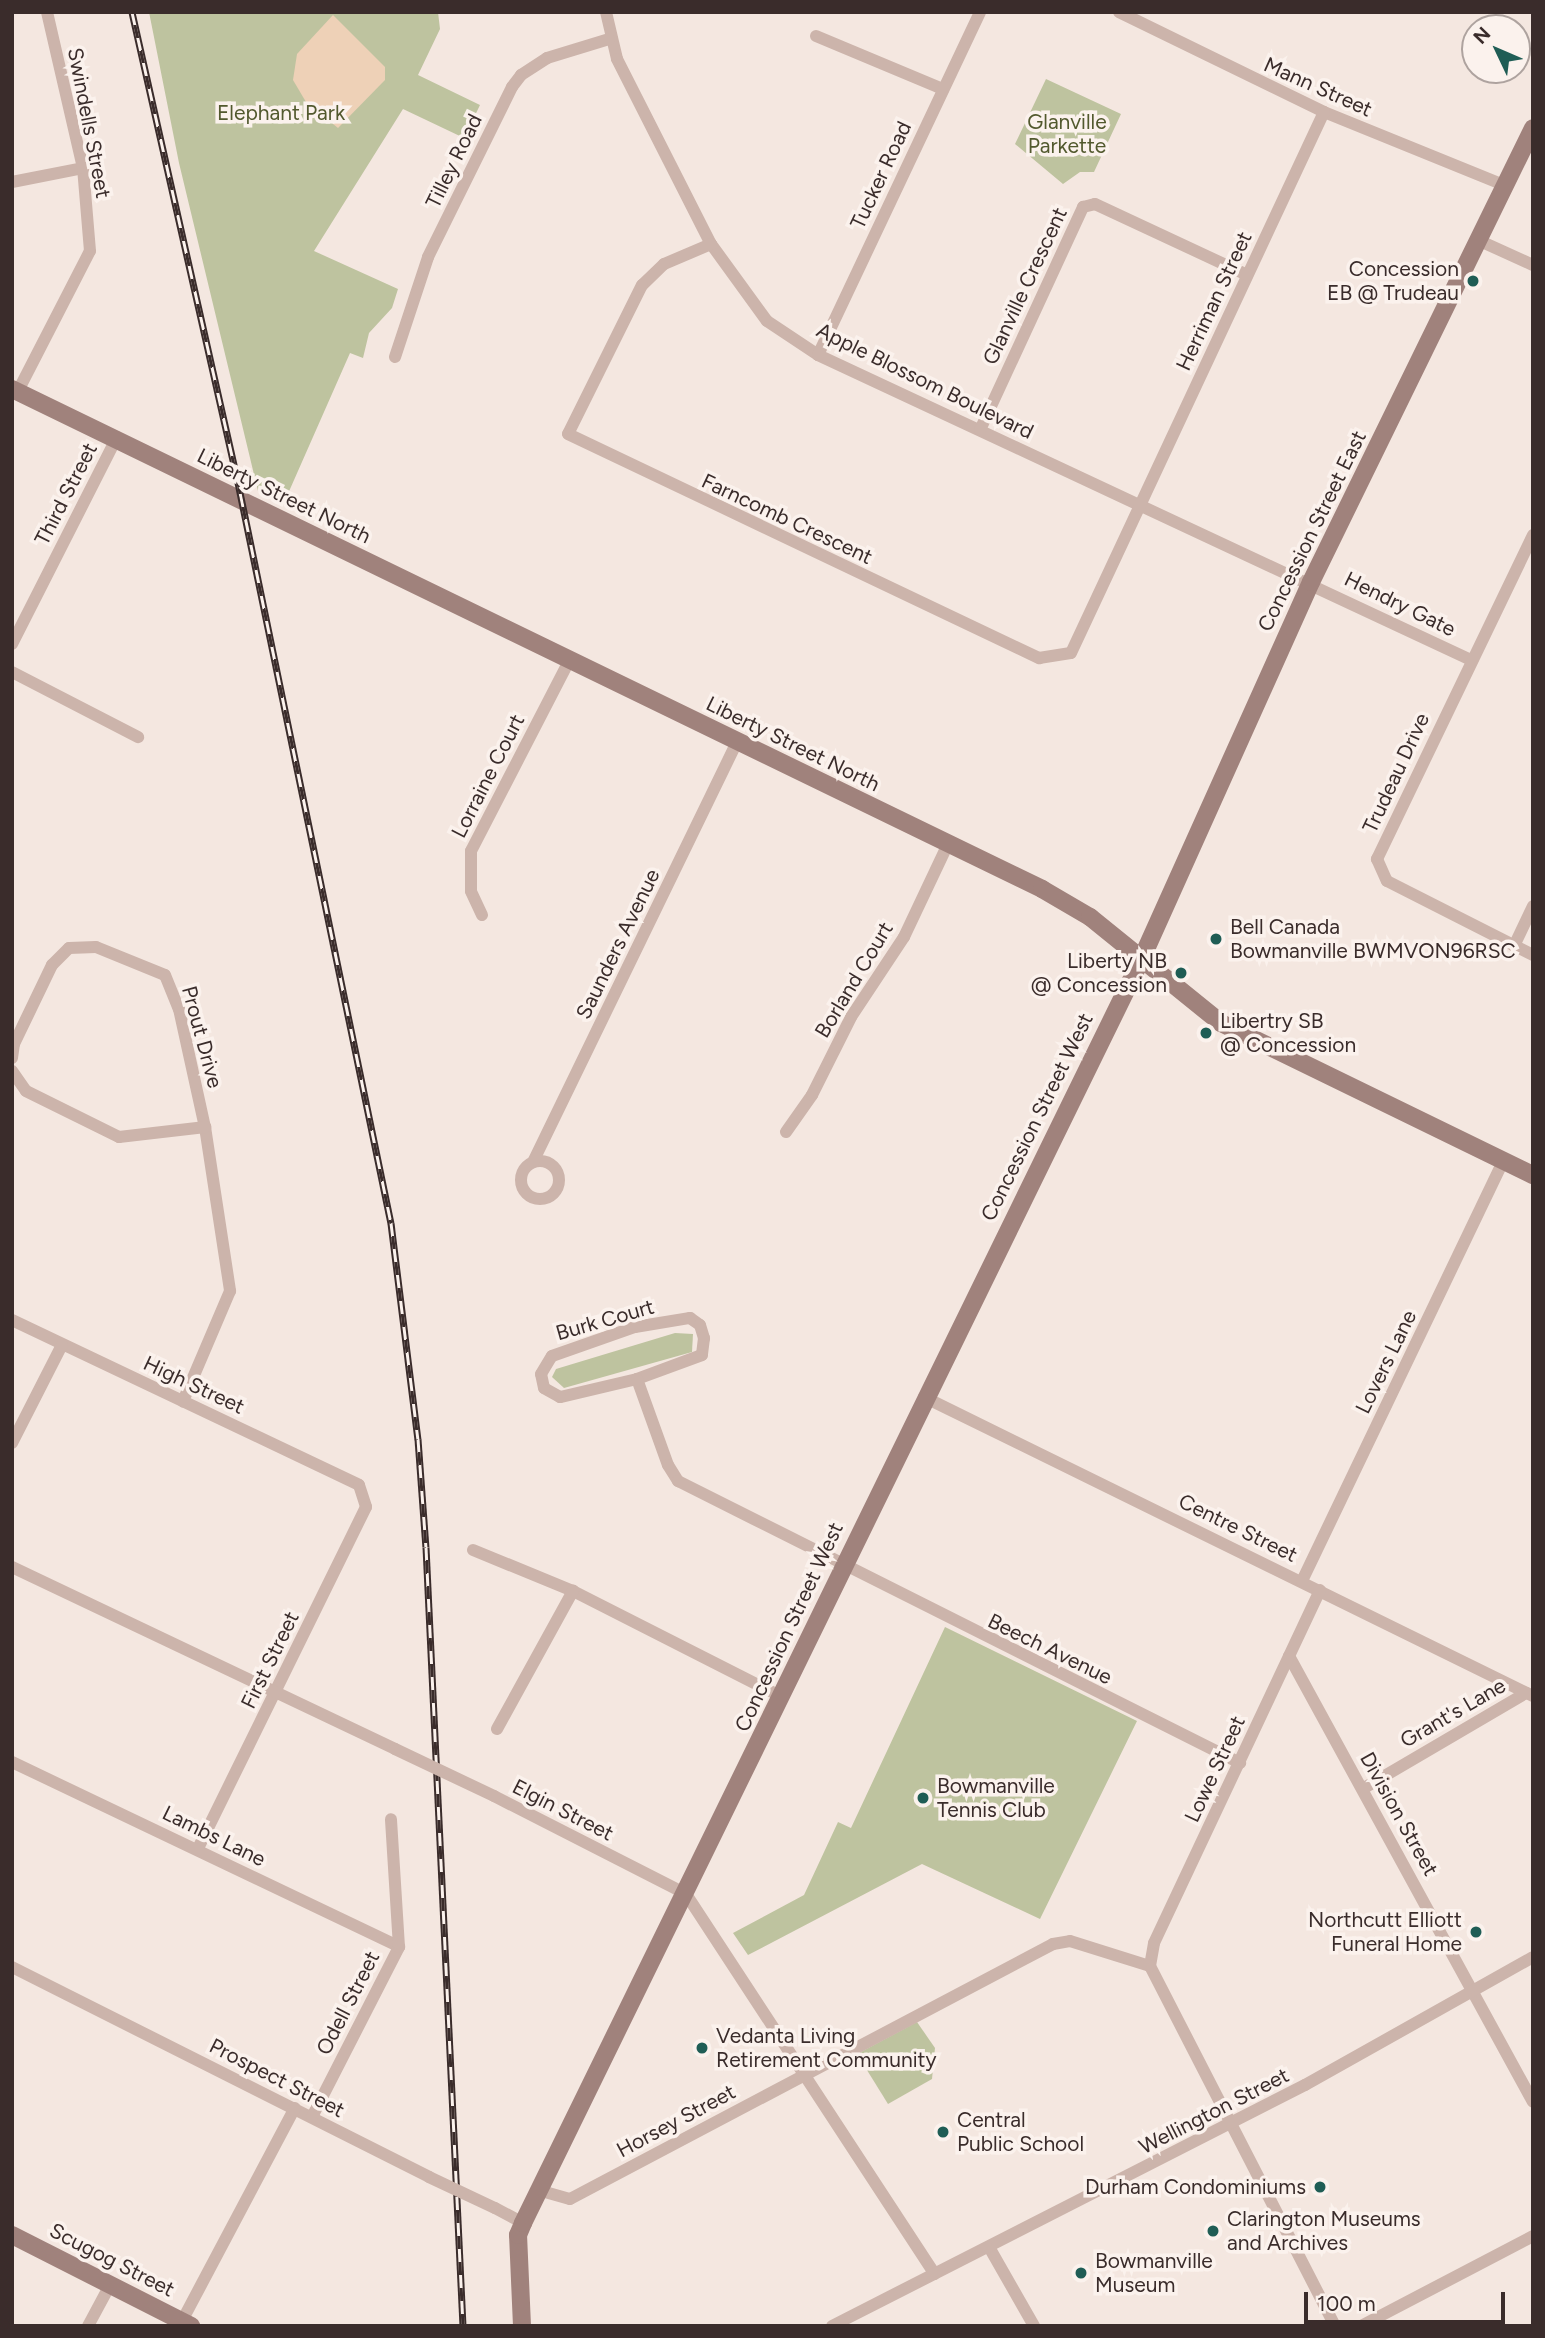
<!DOCTYPE html>
<html>
<head>
<meta charset="utf-8">
<style>
	body { margin:0 }
	#map { position:relative; width:1545px; height:2338px; overflow:hidden; background:#f4e7e0; font-family:Figtree,sans-serif }
	div>[style] { position:absolute }
	.green>* { inset:0; background:#bec39f }
	.sand>* { inset:0; background:#eed1b7 }
	.street>* { height:12px; margin:-6px; padding:0 6px; transform-origin:6px; border-radius:6px; background:#ccb4ab }
	.street>.ring { margin:-6px; padding:0; box-sizing:content-box; background:none; border:12px solid #ccb4ab; border-radius:50% }
	.secondary>* { height:18px; margin:-9px; padding:0 9px; transform-origin:9px; border-radius:9px; background:#a0827c }
	.rail>* { height:7px; margin-top:-3.5px; transform-origin:0; background:repeating-linear-gradient(90deg,#fbf2ed 0 13px,#3a2c2b 0 26px); box-sizing:border-box; border-block:2px solid #3a2c2b }
	.street-bridge>* { height:12px; margin:-6px; padding:0 6px; transform-origin:6px; border-radius:6px; background:#ccb4ab }
	.dots>* { width:19px; height:19px; translate:-50% -50%; box-sizing:border-box; border:4px solid #fbf2ed; border-radius:50% }
	span { translate:-50% -50%; white-space:nowrap; text-align:center; line-height:1.15; -webkit-text-stroke:7px #fbf2ed; paint-order:stroke }
	.street-label { font-size:21px; color:#3a2c2b }
	.park-label { font-size:21px; color:#52592e }
	.poi-label { font-size:21px; color:#3a2c2b }
	.right { translate:-100% -50%; text-align:right }
	.left { translate:0 -50%; text-align:left }
	.frame { position:absolute; inset:0; border:14px solid #3a2c2b; pointer-events:none }
	.north { position:absolute; left:1461px; top:14px; width:70px; height:70px; box-sizing:border-box; background:#fbf2ed; border:2px solid #aea39f; border-radius:50%; rotate:314deg; font-size:19px; font-weight:700; line-height:28px; text-align:center; color:#3a2c2b }
	.north::after { content:''; display:block; margin:auto; width:24px; height:32px; background:#1f5d55; clip-path:polygon(50% 0,100% 100%,50% 72%,0 100%) }
	.scale { position:absolute; left:1304px; top:2292px; width:201px; height:32px; box-sizing:border-box; border:4px solid #3a2c2b; border-top:0; padding-left:9px; font-size:21px; line-height:24px; white-space:nowrap; color:#3a2c2b; -webkit-text-stroke:5px #fbf2ed; paint-order:stroke }
</style>
</head>
<body>
<div id="map">
	<div class="green">
		<i style="clip-path:polygon(149px 12px,438px 12px,440px 29px,418px 75px,480px 105px,464px 138px,403px 109px,314px 251px,398px 289px,392px 308px,369px 333px,363px 358px,350px 353px,283px 505px,258px 491px,179px 163px)"></i>
		<i style="clip-path:polygon(1046px 79px,1121px 114px,1094px 172px,1080px 172px,1063px 184px,1015px 144px)"></i>
		<i style="clip-path:polygon(675px 1333px,693px 1334px,692px 1352px,564px 1388px,552px 1377px,556px 1369px)"></i>
		<i style="clip-path:polygon(945px 1627px,1137px 1721px,1040px 1919px,922px 1864px,748px 1955px,733px 1933px,804px 1895px,838px 1822px,851px 1828px)"></i>
		<i style="clip-path:polygon(917px 2022px,935px 2048px,932px 2079px,888px 2104px,857px 2054px)"></i>
	</div>
	<div class="sand">
		<i style="clip-path:polygon(333px 15px,385px 67px,385px 80px,338px 128px,306px 102px,293px 80px,297px 54px)"></i>
	</div>
	<div class="street">
		<i style="left:606px;top:12px;width:48px;rotate:76.8deg"></i>
		<i style="left:617px;top:59px;width:208px;rotate:63.1deg"></i>
		<i style="left:711px;top:244px;width:95px;rotate:54deg"></i>
		<i style="left:767px;top:321px;width:61px;rotate:33.7deg"></i>
		<i style="left:818px;top:355px;width:721px;rotate:25.04deg"></i>
		<i style="left:1119px;top:12px;width:228px;rotate:26deg"></i>
		<i style="left:1324px;top:112px;width:196px;rotate:22.1deg"></i>
		<i style="left:816px;top:36px;width:138px;rotate:22.7deg"></i>
		<i style="left:12px;top:182px;width:72px;rotate:-11.2deg"></i>
		<i style="left:1480px;top:241px;width:58px;rotate:24.4deg"></i>
		<i style="left:711px;top:244px;width:51px;rotate:156.9deg"></i>
		<i style="left:664px;top:264px;width:30px;rotate:136deg"></i>
		<i style="left:642px;top:285px;width:166px;rotate:116.4deg"></i>
		<i style="left:568px;top:434px;width:522px;rotate:25.44deg"></i>
		<i style="left:1039px;top:658px;width:32px;rotate:-9deg"></i>
		<i style="left:1071px;top:653px;width:597px;rotate:-64.94deg"></i>
		<i style="left:818px;top:355px;width:379px;rotate:-64.7deg"></i>
		<i style="left:395px;top:357px;width:105px;rotate:-71.7deg"></i>
		<i style="left:428px;top:257px;width:190px;rotate:-63.7deg"></i>
		<i style="left:512px;top:87px;width:15px;rotate:-53deg"></i>
		<i style="left:521px;top:75px;width:31px;rotate:-33deg"></i>
		<i style="left:547px;top:58px;width:65px;rotate:-17deg"></i>
		<i style="left:18px;top:391px;width:157px;rotate:-62.8deg"></i>
		<i style="left:90px;top:251px;width:83px;rotate:-94.8deg"></i>
		<i style="left:83px;top:168px;width:160px;rotate:-103deg"></i>
		<i style="left:980px;top:430px;width:246px;rotate:-65.2deg"></i>
		<i style="left:1083px;top:207px;width:12px;rotate:-14deg"></i>
		<i style="left:1095px;top:204px;width:168px;rotate:25deg"></i>
		<i style="left:1533px;top:535px;width:360px;rotate:115.7deg"></i>
		<i style="left:1377px;top:859px;width:24px;rotate:66deg"></i>
		<i style="left:1387px;top:881px;width:164px;rotate:26.9deg"></i>
		<i style="left:12px;top:644px;width:232px;rotate:-63.1deg"></i>
		<i style="left:12px;top:672px;width:142px;rotate:27.3deg"></i>
		<i style="left:482px;top:915px;width:26px;rotate:-115deg"></i>
		<i style="left:471px;top:891px;width:40px;rotate:-90deg"></i>
		<i style="left:471px;top:851px;width:216px;rotate:-62.7deg"></i>
		<i style="left:1514px;top:946px;width:44px;rotate:-64.6deg"></i>
		<i style="left:12px;top:1058px;width:14px;rotate:-82deg"></i>
		<i style="left:14px;top:1044px;width:88px;rotate:-64.3deg"></i>
		<i style="left:52px;top:965px;width:24px;rotate:-45deg"></i>
		<i style="left:69px;top:948px;width:27px;rotate:-2deg"></i>
		<i style="left:96px;top:947px;width:74px;rotate:22.1deg"></i>
		<i style="left:165px;top:975px;width:37px;rotate:68deg"></i>
		<i style="left:179px;top:1009px;width:121px;rotate:77.6deg"></i>
		<i style="left:205px;top:1127px;width:166px;rotate:81.3deg"></i>
		<i style="left:230px;top:1291px;width:120px;rotate:113.1deg"></i>
		<i style="left:12px;top:1071px;width:24px;rotate:55deg"></i>
		<i style="left:26px;top:1091px;width:104px;rotate:26.3deg"></i>
		<i style="left:119px;top:1137px;width:87px;rotate:-6.6deg"></i>
		<i style="left:786px;top:1132px;width:45px;rotate:-54.9deg"></i>
		<i style="left:812px;top:1095px;width:87px;rotate:-63.4deg"></i>
		<i style="left:851px;top:1017px;width:96px;rotate:-56.5deg"></i>
		<i style="left:904px;top:937px;width:103px;rotate:-64.7deg"></i>
		<i class="ring" style="left:521px;top:1161px;width:26px;height:26px"></i>
		<i style="left:533px;top:1162px;width:467px;rotate:-64.1deg"></i>
		<i style="left:690px;top:1318px;width:12px;rotate:35deg"></i>
		<i style="left:700px;top:1325px;width:14px;rotate:73deg"></i>
		<i style="left:704px;top:1338px;width:17px;rotate:97deg"></i>
		<i style="left:702px;top:1355px;width:69px;rotate:159.7deg"></i>
		<i style="left:637px;top:1379px;width:79px;rotate:166.8deg"></i>
		<i style="left:560px;top:1397px;width:18px;rotate:-151deg"></i>
		<i style="left:544px;top:1388px;width:14px;rotate:-102deg"></i>
		<i style="left:541px;top:1374px;width:21px;rotate:-59deg"></i>
		<i style="left:552px;top:1356px;width:88px;rotate:-19.3deg"></i>
		<i style="left:635px;top:1327px;width:56px;rotate:-9.3deg"></i>
		<i style="left:12px;top:1320px;width:384px;rotate:25.4deg"></i>
		<i style="left:359px;top:1485px;width:23px;rotate:72deg"></i>
		<i style="left:366px;top:1507px;width:381px;rotate:116.2deg"></i>
		<i style="left:637px;top:1379px;width:91px;rotate:70.2deg"></i>
		<i style="left:668px;top:1465px;width:19px;rotate:58deg"></i>
		<i style="left:678px;top:1481px;width:629px;rotate:26.65deg"></i>
		<i style="left:924px;top:1397px;width:678px;rotate:26.15deg"></i>
		<i style="left:12px;top:1443px;width:110px;rotate:-63deg"></i>
		<i style="left:473px;top:1550px;width:108px;rotate:22.3deg"></i>
		<i style="left:573px;top:1591px;width:234px;rotate:26.9deg"></i>
		<i style="left:12px;top:1567px;width:424px;rotate:25.4deg"></i>
		<i style="left:1302px;top:1581px;width:467px;rotate:-64.4deg"></i>
		<i style="left:1289px;top:1656px;width:508px;rotate:61.32deg"></i>
		<i style="left:497px;top:1729px;width:158px;rotate:-61.2deg"></i>
		<i style="left:12px;top:1762px;width:429px;rotate:25.5deg"></i>
		<i style="left:1364px;top:1788px;width:188px;rotate:-30.4deg"></i>
		<i style="left:494px;top:1796px;width:216px;rotate:27deg"></i>
		<i style="left:686px;top:1894px;width:454px;rotate:56.8deg"></i>
		<i style="left:1150px;top:1966px;width:23px;rotate:-80deg"></i>
		<i style="left:1154px;top:1943px;width:390px;rotate:-64.8deg"></i>
		<i style="left:1150px;top:1966px;width:405px;rotate:62.8deg"></i>
		<i style="left:12px;top:1967px;width:467px;rotate:26.7deg"></i>
		<i style="left:312px;top:2117px;width:191px;rotate:-62.9deg"></i>
		<i style="left:399px;top:1947px;width:128px;rotate:-93.6deg"></i>
		<i style="left:538px;top:2190px;width:33px;rotate:16deg"></i>
		<i style="left:570px;top:2199px;width:546px;rotate:-27.83deg"></i>
		<i style="left:1053px;top:1944px;width:17px;rotate:-10deg"></i>
		<i style="left:1070px;top:1941px;width:84px;rotate:17.4deg"></i>
		<i style="left:495px;top:2208px;width:32px;rotate:28deg"></i>
		<i style="left:989px;top:2247px;width:91px;rotate:60.3deg"></i>
		<i style="left:182px;top:2321px;width:241px;rotate:-62.1deg"></i>
		<i style="left:88px;top:2326px;width:47px;rotate:-61.8deg"></i>
		<i style="left:832px;top:2326px;width:531px;rotate:-27deg"></i>
		<i style="left:1305px;top:2085px;width:261px;rotate:-29.3deg"></i>
		<i style="left:1361px;top:2326px;width:194px;rotate:-27.6deg"></i>
	</div>
	<div class="secondary">
		<i style="left:12px;top:389px;width:1145px;rotate:25.89deg"></i>
		<i style="left:1042px;top:889px;width:56px;rotate:30.3deg"></i>
		<i style="left:1090px;top:917px;width:169px;rotate:39deg"></i>
		<i style="left:1221px;top:1023px;width:347px;rotate:26deg"></i>
		<i style="left:12px;top:2235px;width:201px;rotate:26.9deg"></i>
		<i style="left:522px;top:2326px;width:91px;rotate:-92.5deg"></i>
		<i style="left:518px;top:2235px;width:13px;rotate:-67deg"></i>
		<i style="left:523px;top:2223px;width:1408px;rotate:-63.93deg"></i>
		<i style="left:1142px;top:958px;width:412px;rotate:-65.8deg"></i>
		<i style="left:1311px;top:582px;width:505px;rotate:-63.94deg"></i>
	</div>
	<div class="rail">
		<i style="left:132px;top:12px;width:467px;rotate:77.3deg"></i>
		<i style="left:235px;top:468px;width:771px;rotate:78.33deg"></i>
		<i style="left:391px;top:1223px;width:218px;rotate:82.9deg"></i>
		<i style="left:418px;top:1439px;width:108px;rotate:85.8deg"></i>
		<i style="left:426px;top:1547px;width:780px;rotate:87.28deg"></i>
	</div>
	<div class="street-bridge">
		<i style="left:395px;top:1749px;width:110px;rotate:25.4deg"></i>
		<i style="left:429px;top:2177px;width:73px;rotate:25.2deg"></i>
	</div>
	<div class="dots">
		<i style="left:1473px;top:281px;background:#1f5d55"></i>
		<i style="left:1216px;top:939px;background:#1f5d55"></i>
		<i style="left:1181px;top:973px;background:#1f5d55"></i>
		<i style="left:1206px;top:1033px;background:#1f5d55"></i>
		<i style="left:923px;top:1798px;background:#1f5d55"></i>
		<i style="left:1476px;top:1932px;background:#1f5d55"></i>
		<i style="left:702px;top:2048px;background:#1f5d55"></i>
		<i style="left:943px;top:2132px;background:#1f5d55"></i>
		<i style="left:1320px;top:2187px;background:#1f5d55"></i>
		<i style="left:1213px;top:2231px;background:#1f5d55"></i>
		<i style="left:1081px;top:2273px;background:#1f5d55"></i>
	</div>
	<div class="street-label">
		<span style="left:1318px;top:87px;rotate:24deg">Mann Street</span>
		<span style="left:89px;top:123px;rotate:79deg">Swindells Street</span>
		<span style="left:454px;top:161px;rotate:-64deg">Tilley Road</span>
		<span style="left:881px;top:175px;rotate:-65deg">Tucker Road</span>
		<span style="left:1025px;top:286px;rotate:-65deg">Glanville Crescent</span>
		<span style="left:1214px;top:301px;rotate:-65deg">Herriman Street</span>
		<span style="left:925px;top:381px;rotate:26deg">Apple Blossom Boulevard</span>
		<span style="left:66px;top:494px;rotate:-63deg">Third Street</span>
		<span style="left:284px;top:496px;rotate:26deg">Liberty Street North</span>
		<span style="left:787px;top:519px;rotate:25deg">Farncomb Crescent</span>
		<span style="left:1312px;top:531px;rotate:-64deg">Concession Street East</span>
		<span style="left:1400px;top:604px;rotate:26deg">Hendry Gate</span>
		<span style="left:793px;top:744px;rotate:26deg">Liberty Street North</span>
		<span style="left:1396px;top:773px;rotate:-65deg">Trudeau Drive</span>
		<span style="left:488px;top:776px;rotate:-63deg">Lorraine Court</span>
		<span style="left:618px;top:944px;rotate:-64deg">Saunders Avenue</span>
		<span style="left:854px;top:980px;rotate:-59deg">Borland Court</span>
		<span style="left:202px;top:1037px;rotate:75deg">Prout Drive</span>
		<span style="left:1037px;top:1117px;rotate:-64deg">Concession Street West</span>
		<span style="left:605px;top:1320px;rotate:-16deg">Burk Court</span>
		<span style="left:1386px;top:1362px;rotate:-64deg">Lovers Lane</span>
		<span style="left:194px;top:1385px;rotate:25deg">High Street</span>
		<span style="left:1238px;top:1528px;rotate:26deg">Centre Street</span>
		<span style="left:789px;top:1627px;rotate:-65deg">Concession Street West</span>
		<span style="left:1050px;top:1649px;rotate:26deg">Beech Avenue</span>
		<span style="left:270px;top:1660px;rotate:-64deg">First Street</span>
		<span style="left:1453px;top:1713px;rotate:-30deg">Grant's Lane</span>
		<span style="left:1215px;top:1769px;rotate:-65deg">Lowe Street</span>
		<span style="left:563px;top:1810px;rotate:27deg">Elgin Street</span>
		<span style="left:1399px;top:1814px;rotate:61deg">Division Street</span>
		<span style="left:214px;top:1836px;rotate:26deg">Lambs Lane</span>
		<span style="left:348px;top:2003px;rotate:-63deg">Odell Street</span>
		<span style="left:277px;top:2078px;rotate:27deg">Prospect Street</span>
		<span style="left:1214px;top:2111px;rotate:-27deg">Wellington Street</span>
		<span style="left:676px;top:2121px;rotate:-28deg">Horsey Street</span>
		<span style="left:112px;top:2260px;rotate:27deg">Scugog Street</span>
	</div>
	<div class="park-label">
		<span style="left:281px;top:113px">Elephant Park</span>
		<span style="left:1067px;top:134px">Glanville<br>Parkette</span>
	</div>
	<div class="poi-label">
		<span class="right" style="left:1459px;top:281px">Concession<br>EB @ Trudeau</span>
		<span class="left" style="left:1230px;top:939px">Bell Canada<br>Bowmanville BWMVON96RSC</span>
		<span class="right" style="left:1167px;top:973px">Liberty NB<br>@ Concession</span>
		<span class="left" style="left:1220px;top:1033px">Libertry SB<br>@ Concession</span>
		<span class="left" style="left:937px;top:1798px">Bowmanville<br>Tennis Club</span>
		<span class="right" style="left:1462px;top:1932px">Northcutt Elliott<br>Funeral Home</span>
		<span class="left" style="left:716px;top:2048px">Vedanta Living<br>Retirement Community</span>
		<span class="left" style="left:957px;top:2132px">Central<br>Public School</span>
		<span class="right" style="left:1306px;top:2187px">Durham Condominiums</span>
		<span class="left" style="left:1227px;top:2231px">Clarington Museums<br>and Archives</span>
		<span class="left" style="left:1095px;top:2273px">Bowmanville<br>Museum</span>
	</div>
	<div class="frame"></div>
	<div class="north">N</div>
	<div class="scale">100 m</div>
</div>
</body>
</html>
